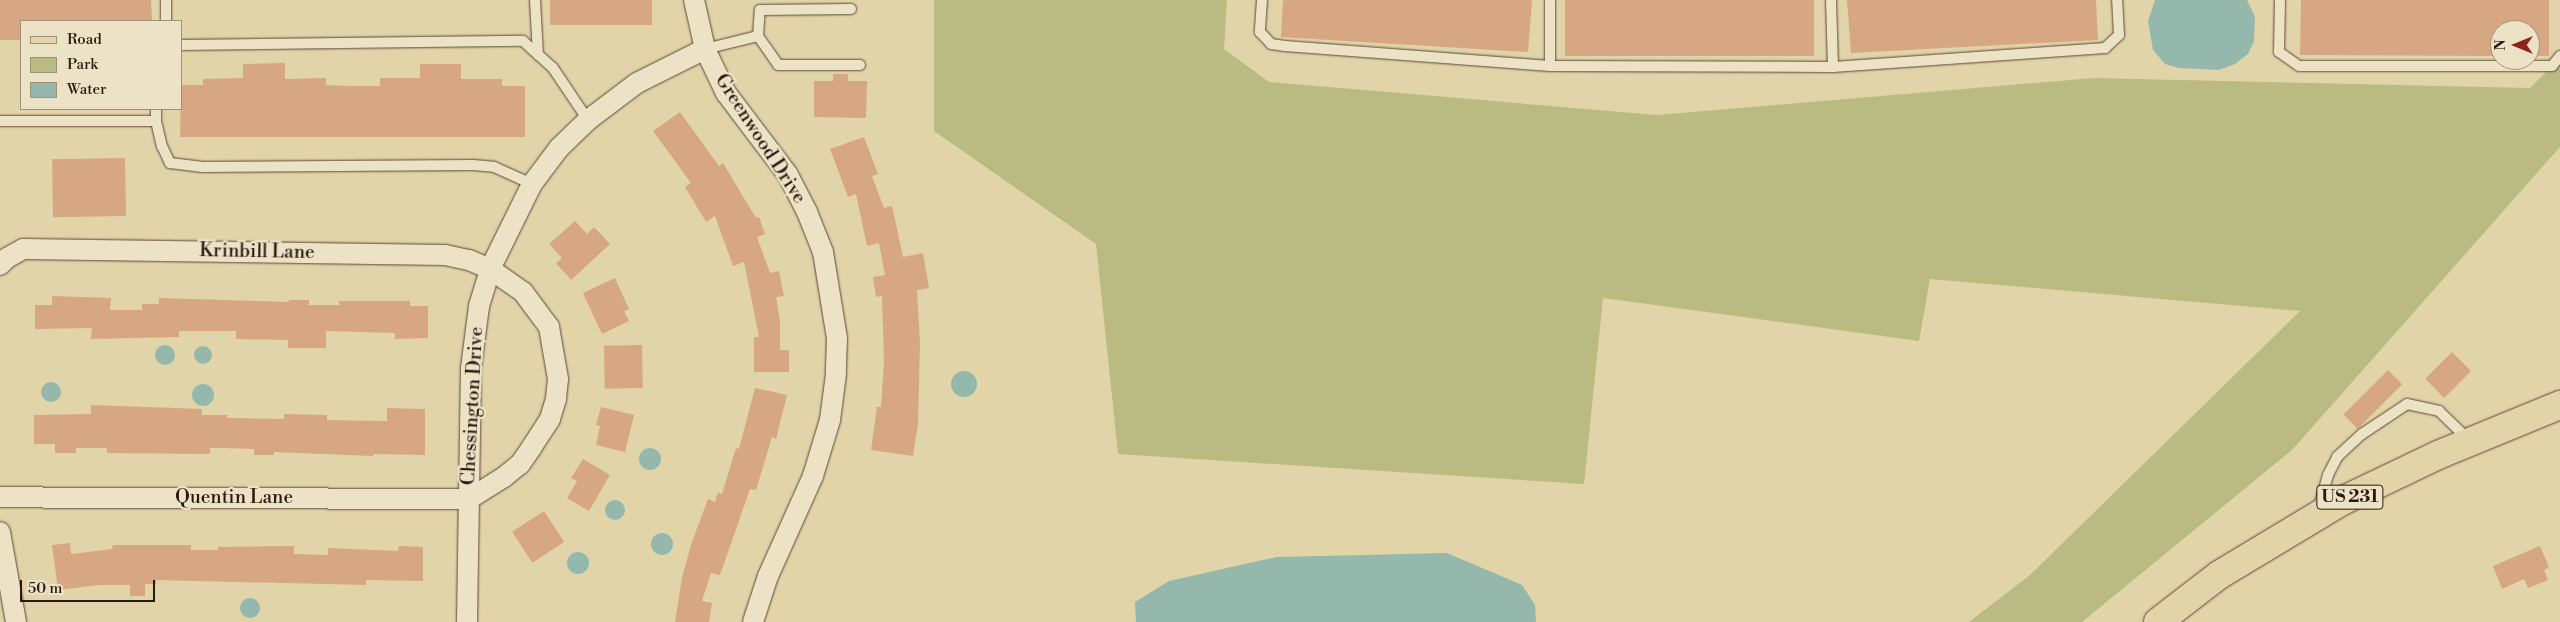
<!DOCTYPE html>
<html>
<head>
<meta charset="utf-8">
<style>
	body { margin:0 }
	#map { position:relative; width:2560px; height:622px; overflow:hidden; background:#e2d4a9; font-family:"Libre Bodoni",serif }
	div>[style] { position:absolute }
	.green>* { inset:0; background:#babb83 }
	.water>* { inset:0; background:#95b8ad }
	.round { border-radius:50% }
	.building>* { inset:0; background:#d7a683; transform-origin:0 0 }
	.roads { filter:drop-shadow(0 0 1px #594735) drop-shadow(0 0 1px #594735) }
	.lane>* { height:10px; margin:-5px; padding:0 5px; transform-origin:5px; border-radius:5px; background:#ece3c7 }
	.street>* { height:20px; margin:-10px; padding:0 10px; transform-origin:10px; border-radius:10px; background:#ece3c7 }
	.primary>* { height:28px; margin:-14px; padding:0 14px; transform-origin:14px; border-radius:14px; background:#e2d4a9 }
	span { translate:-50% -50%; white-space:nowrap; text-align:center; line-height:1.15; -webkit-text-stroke:4.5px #ece3c7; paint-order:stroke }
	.shield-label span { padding:1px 4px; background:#ece3c7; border:1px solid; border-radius:4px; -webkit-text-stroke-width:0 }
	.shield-label { font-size:18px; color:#2b180e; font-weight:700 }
	.street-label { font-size:19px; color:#2b180e }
	.legend { position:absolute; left:20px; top:20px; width:162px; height:90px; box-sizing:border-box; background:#ece3c7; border:1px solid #9f927d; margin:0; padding:6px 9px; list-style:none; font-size:15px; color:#2b180e }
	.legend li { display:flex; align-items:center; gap:10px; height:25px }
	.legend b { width:25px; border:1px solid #9f927d }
	.north { position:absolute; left:2490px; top:20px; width:50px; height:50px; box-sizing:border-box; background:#ece3c7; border:1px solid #9f927d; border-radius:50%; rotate:270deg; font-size:14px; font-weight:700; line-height:20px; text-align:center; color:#2b180e }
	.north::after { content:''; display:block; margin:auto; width:18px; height:22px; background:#8f2418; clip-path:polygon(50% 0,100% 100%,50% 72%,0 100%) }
	.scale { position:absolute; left:20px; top:580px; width:135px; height:22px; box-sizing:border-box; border:2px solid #2b180e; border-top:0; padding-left:6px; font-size:15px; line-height:18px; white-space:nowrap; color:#2b180e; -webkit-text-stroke:4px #ece3c7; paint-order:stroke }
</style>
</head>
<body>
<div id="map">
	<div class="green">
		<i style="clip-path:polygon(934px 0,1227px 0,1224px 49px,1269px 82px,1657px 115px,2094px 78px,2530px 88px,2560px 58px,2560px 147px,2292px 450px,2082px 622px,1969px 622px,2030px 575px,2300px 311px,1930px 279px,1919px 341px,1603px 298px,1584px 484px,1118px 454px,1096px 244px,934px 131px)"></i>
	</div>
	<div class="water">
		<i style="clip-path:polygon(2155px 0,2247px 0,2255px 17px,2254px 41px,2248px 54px,2235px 64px,2219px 70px,2178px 68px,2165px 64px,2153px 50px,2148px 21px)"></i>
		<i class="round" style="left:155px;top:345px;width:20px;height:20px"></i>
		<i class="round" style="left:194px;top:346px;width:18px;height:18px"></i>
		<i class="round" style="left:951px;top:371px;width:26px;height:26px"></i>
		<i class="round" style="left:41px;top:382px;width:20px;height:20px"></i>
		<i class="round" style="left:192px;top:384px;width:22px;height:22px"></i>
		<i class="round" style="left:639px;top:448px;width:22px;height:22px"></i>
		<i class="round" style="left:605px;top:500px;width:20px;height:20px"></i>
		<i class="round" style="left:651px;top:533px;width:22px;height:22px"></i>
		<i class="round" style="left:567px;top:552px;width:22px;height:22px"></i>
		<i style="clip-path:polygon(1447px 553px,1522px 585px,1535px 605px,1536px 622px,1136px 622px,1135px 602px,1169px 581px,1227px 568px,1277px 557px)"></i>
		<i class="round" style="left:240px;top:598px;width:20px;height:20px"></i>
	</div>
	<div class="building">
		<i style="clip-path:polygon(0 0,151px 0,152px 21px,21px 21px,21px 40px,0 40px)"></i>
		<i style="left:550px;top:0;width:102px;height:25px"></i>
		<i style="clip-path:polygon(1283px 0,1532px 0,1528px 52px,1281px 37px)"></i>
		<i style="left:1565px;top:0;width:249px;height:56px"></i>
		<i style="clip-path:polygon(1847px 0,2096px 0,2098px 40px,1851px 53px)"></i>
		<i style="clip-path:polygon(2301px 0,2549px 0,2549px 56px,2530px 56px,2530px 24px,2500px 24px,2500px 56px,2300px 55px)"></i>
		<i style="clip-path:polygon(285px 63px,285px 79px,326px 78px,326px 85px,348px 86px,380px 86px,380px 78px,420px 78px,420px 64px,461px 64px,461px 79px,502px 79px,502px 86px,525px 86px,525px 137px,180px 137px,181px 85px,203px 85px,203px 79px,243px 78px,243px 64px)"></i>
		<i style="clip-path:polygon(833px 74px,848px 74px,848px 81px,867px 81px,866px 118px,814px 117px,814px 81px,833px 81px)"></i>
		<i style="clip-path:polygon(680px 112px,719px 166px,723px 163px,756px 218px,759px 217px,765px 234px,757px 237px,770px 273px,779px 271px,784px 296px,776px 297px,780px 321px,780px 350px,789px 350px,789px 372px,754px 372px,754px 337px,759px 337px,744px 262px,733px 266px,715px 216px,706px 222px,685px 187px,691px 183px,653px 131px)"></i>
		<i style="clip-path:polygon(864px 137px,878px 174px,872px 176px,884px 208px,892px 206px,903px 257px,923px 253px,929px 288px,917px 290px,920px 343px,918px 424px,913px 456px,871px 450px,877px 407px,881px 407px,884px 362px,882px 296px,876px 297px,873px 277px,885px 275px,879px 243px,867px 246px,856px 194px,848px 197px,830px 149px)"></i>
		<i style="left:125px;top:158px;width:58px;height:73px;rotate:89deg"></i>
		<i style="clip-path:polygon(575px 221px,587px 234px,594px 227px,610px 244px,571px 280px,556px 263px,562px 258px,549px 244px)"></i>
		<i style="clip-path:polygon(615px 278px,629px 309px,624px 311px,629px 321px,602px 334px,583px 293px)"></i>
		<i style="clip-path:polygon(52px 296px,111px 298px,110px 310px,142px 310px,142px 304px,159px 304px,159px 298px,289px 302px,289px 300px,309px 300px,309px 305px,339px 305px,339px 301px,410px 301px,410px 306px,428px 306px,428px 338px,395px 339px,395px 333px,326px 331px,326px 348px,288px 348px,288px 340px,236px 339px,236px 331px,179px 331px,179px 337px,91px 339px,92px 328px,35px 329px,35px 305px,52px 305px)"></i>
		<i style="left:642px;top:345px;width:43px;height:38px;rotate:89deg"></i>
		<i style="left:2452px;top:352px;width:27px;height:38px;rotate:45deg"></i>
		<i style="left:2388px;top:370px;width:20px;height:63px;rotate:45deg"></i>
		<i style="clip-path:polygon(755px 388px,787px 395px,776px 439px,772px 437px,756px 490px,750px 489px,720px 575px,711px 573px,702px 601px,712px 603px,709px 622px,675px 622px,682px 577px,692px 542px,708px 499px,715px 502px,718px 492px,722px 494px,736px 448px,739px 449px)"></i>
		<i style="clip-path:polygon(91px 405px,202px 409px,202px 415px,227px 415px,227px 418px,284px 419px,284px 414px,327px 415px,327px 420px,387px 421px,387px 408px,425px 409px,425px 455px,373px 454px,373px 456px,274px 452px,274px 455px,254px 455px,254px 449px,226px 448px,210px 448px,210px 454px,107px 453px,107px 448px,76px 448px,76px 453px,55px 453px,55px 444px,34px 444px,34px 415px,91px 414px)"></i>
		<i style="clip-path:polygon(601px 407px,634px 415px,625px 452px,596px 445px,600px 426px,596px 425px)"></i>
		<i style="clip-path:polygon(583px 459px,610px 475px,589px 511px,567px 498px,577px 481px,571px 478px)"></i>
		<i style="left:544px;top:511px;width:37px;height:38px;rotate:57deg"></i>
		<i style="clip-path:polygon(70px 543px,71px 554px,112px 549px,113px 545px,191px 545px,191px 550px,218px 550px,218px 547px,294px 546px,294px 554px,328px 555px,328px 548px,398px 551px,399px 546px,423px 547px,423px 581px,366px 580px,366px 585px,156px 580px,156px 584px,145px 584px,145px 596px,130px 596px,130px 585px,99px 585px,58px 590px,52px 545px)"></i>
		<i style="clip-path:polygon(2540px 546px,2549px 567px,2544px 570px,2548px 580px,2528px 588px,2524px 579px,2502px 589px,2493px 566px)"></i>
	</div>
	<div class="roads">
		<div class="lane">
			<i style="left:535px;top:0;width:55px;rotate:86.9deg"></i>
			<i style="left:1262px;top:0;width:32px;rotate:94deg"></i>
			<i style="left:1260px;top:32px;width:16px;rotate:47deg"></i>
			<i style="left:1271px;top:44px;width:14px;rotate:8deg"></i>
			<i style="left:1285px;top:46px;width:266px;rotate:4.3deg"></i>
			<i style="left:1550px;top:66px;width:283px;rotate:0.2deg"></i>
			<i style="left:1833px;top:67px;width:67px;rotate:-91.7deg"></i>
			<i style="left:2280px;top:0;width:52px;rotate:91.1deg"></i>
			<i style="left:2279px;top:52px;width:24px;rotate:35deg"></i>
			<i style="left:2299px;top:66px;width:253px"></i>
			<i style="left:2552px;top:66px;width:13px;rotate:-51deg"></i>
			<i style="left:166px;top:21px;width:21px;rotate:-90deg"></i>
			<i style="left:758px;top:36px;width:26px;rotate:-86deg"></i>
			<i style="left:760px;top:10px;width:91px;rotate:-0.6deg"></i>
			<i style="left:181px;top:45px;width:342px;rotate:-0.7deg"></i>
			<i style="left:523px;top:41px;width:40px;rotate:42deg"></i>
			<i style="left:553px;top:68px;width:63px;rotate:56.1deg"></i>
			<i style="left:705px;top:49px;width:55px;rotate:-13.8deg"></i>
			<i style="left:758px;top:36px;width:35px;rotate:55deg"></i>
			<i style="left:778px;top:65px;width:82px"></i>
			<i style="left:1550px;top:66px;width:66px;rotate:-90deg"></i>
			<i style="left:1833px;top:67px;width:273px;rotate:-4deg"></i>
			<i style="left:2105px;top:48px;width:19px;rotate:-43deg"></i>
			<i style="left:2119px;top:35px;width:35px;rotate:-93deg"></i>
			<i style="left:156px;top:109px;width:12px;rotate:90deg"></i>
			<i style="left:156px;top:121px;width:26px;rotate:77deg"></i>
			<i style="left:162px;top:146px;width:19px;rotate:65deg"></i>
			<i style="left:170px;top:163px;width:31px;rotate:7deg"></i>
			<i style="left:201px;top:167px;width:272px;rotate:-0.4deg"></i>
			<i style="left:473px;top:165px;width:21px;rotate:5deg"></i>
			<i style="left:494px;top:167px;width:42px;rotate:24.1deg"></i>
			<i style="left:0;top:121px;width:156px"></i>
			<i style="left:2318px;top:510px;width:36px;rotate:-74deg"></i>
			<i style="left:2328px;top:475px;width:20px;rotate:-63deg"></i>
			<i style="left:2337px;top:457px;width:34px;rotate:-43deg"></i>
			<i style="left:2362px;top:434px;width:54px;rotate:-33.7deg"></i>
			<i style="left:2407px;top:404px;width:33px;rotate:12deg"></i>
			<i style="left:2439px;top:411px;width:40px;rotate:44deg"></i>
		</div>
		<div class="street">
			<i style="left:694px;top:0;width:50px;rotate:77.3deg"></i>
			<i style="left:705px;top:49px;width:49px;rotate:64.5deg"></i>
			<i style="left:726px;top:93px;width:103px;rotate:52.9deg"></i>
			<i style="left:788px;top:175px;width:42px;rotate:62.8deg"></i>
			<i style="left:807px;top:212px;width:43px;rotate:68.2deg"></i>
			<i style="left:823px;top:252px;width:87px;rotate:80.8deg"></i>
			<i style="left:837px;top:338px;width:36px;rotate:92deg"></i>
			<i style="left:836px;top:374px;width:46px;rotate:97.4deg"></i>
			<i style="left:830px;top:420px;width:59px;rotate:106.9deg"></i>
			<i style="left:813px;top:476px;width:110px;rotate:114.2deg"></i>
			<i style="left:768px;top:576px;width:48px;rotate:108.1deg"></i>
			<i style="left:0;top:265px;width:10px;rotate:-45deg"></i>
			<i style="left:7px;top:258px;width:18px;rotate:-29deg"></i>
			<i style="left:23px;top:249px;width:422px;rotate:0.8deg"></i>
			<i style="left:445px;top:255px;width:25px;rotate:12deg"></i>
			<i style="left:469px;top:260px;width:23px;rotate:23deg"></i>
			<i style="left:490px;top:269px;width:40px;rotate:34.9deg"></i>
			<i style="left:523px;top:292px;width:44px;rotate:53.4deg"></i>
			<i style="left:549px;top:327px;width:53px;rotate:80.2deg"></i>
			<i style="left:558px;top:379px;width:20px;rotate:96deg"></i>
			<i style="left:556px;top:399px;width:21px;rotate:107deg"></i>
			<i style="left:550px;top:419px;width:33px;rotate:123deg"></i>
			<i style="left:532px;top:447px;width:21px;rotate:125deg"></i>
			<i style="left:520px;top:464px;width:21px;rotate:141deg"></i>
			<i style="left:504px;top:477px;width:41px;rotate:147.8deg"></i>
			<i style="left:469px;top:499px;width:469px;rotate:-179.8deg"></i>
			<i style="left:0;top:532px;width:91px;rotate:79.9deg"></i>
			<i style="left:467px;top:622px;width:254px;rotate:-89.1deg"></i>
			<i style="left:471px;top:368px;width:63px;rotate:-82.6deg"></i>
			<i style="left:479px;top:306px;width:39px;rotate:-73deg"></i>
			<i style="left:490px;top:269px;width:95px;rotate:-63.7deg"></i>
			<i style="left:532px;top:184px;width:45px;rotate:-53.1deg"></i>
			<i style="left:559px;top:148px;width:40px;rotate:-44deg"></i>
			<i style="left:588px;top:120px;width:61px;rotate:-37.1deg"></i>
			<i style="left:637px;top:83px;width:76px;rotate:-26.6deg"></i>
		</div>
		<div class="primary">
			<i style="left:2158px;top:622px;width:77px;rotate:-37.6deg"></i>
			<i style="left:2219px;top:575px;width:146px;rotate:-31deg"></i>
			<i style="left:2344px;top:500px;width:104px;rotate:-25.6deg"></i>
			<i style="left:2438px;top:455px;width:132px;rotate:-22.3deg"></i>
		</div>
	</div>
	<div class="shield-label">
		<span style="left:2350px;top:497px">US 231</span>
	</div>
	<div class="street-label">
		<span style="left:760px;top:139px;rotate:57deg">Greenwood Drive</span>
		<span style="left:257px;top:252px;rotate:1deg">Krinbill Lane</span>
		<span style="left:473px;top:406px;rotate:-87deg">Chessington Drive</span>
		<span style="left:234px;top:498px">Quentin Lane</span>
	</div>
	<ul class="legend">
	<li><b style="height:6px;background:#e2d4a9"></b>Road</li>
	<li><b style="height:14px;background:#babb83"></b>Park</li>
	<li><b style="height:14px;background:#95b8ad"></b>Water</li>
	</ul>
	<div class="north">N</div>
	<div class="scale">50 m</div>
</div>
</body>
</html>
